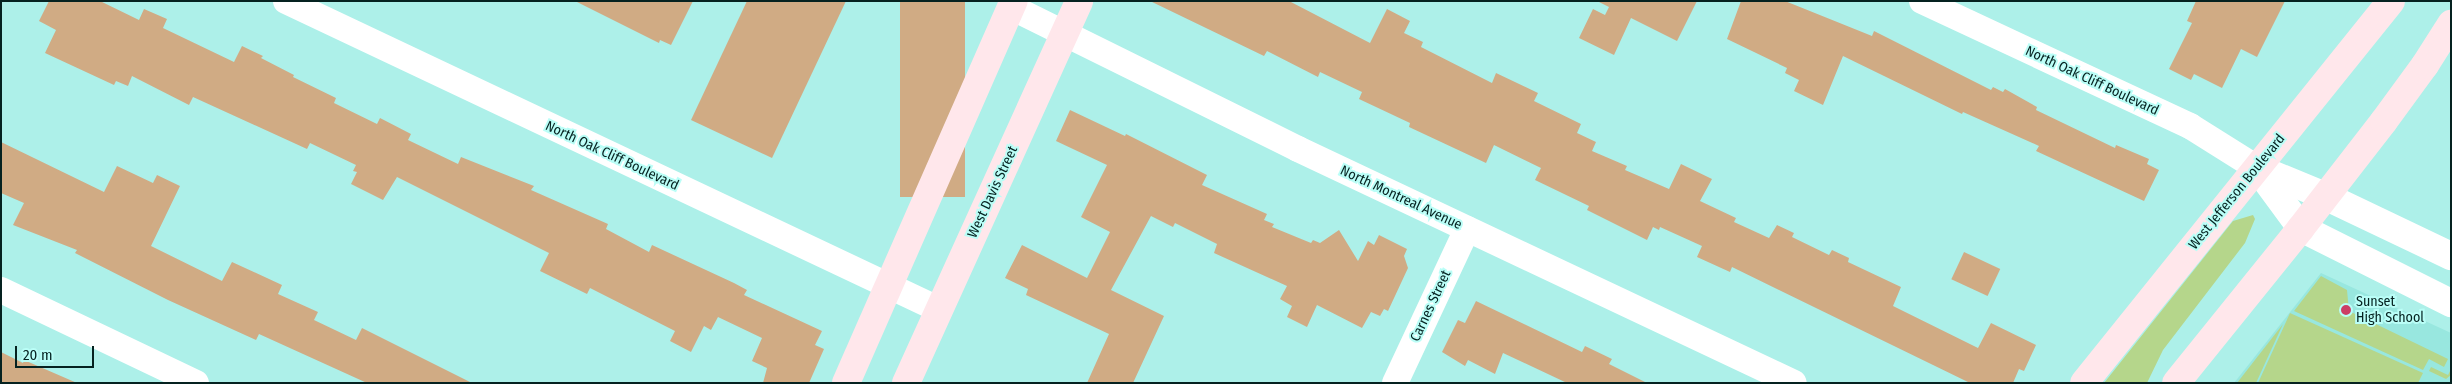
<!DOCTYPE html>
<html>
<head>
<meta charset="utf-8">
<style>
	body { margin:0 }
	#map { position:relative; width:2452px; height:384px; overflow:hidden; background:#adf0e9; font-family:"Fira Sans Condensed",sans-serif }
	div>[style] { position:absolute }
	.built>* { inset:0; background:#98e7df }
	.green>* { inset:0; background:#b5d68b }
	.building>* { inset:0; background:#d0ab84; transform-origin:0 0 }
	.minor>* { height:26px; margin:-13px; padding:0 13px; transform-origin:13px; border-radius:13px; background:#fff }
	.tertiary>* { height:28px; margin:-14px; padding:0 14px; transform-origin:14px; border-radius:14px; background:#fff }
	.secondary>* { height:28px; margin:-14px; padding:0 14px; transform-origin:14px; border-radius:14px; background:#ffe7eb }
	.dots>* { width:14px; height:14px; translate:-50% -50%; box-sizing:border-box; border:2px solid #bafef7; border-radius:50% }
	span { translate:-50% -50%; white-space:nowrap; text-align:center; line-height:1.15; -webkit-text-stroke:4px #bafef7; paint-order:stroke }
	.street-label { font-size:14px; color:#052220 }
	.poi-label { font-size:14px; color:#052220 }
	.left { translate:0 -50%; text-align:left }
	.frame { position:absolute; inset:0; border:2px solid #052220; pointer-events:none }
	.scale { position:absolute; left:15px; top:346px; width:79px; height:22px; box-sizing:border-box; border:2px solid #052220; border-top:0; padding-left:6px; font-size:15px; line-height:18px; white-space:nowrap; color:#052220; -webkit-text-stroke:4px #bafef7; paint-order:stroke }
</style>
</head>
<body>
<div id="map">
	<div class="built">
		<i style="clip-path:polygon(2321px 273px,2451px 333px,2451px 383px,2234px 383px)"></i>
	</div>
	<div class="green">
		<i style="clip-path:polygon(2253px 215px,2255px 219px,2245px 243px,2163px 350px,2147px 383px,2104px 383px,2233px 221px)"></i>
		<i style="clip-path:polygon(2321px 276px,2347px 290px,2349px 311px,2448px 359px,2444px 367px,2429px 359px,2423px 370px,2294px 311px)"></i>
		<i style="clip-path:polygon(2290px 313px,2423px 373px,2418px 383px,2258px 383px)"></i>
		<i style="clip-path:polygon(2283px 324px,2256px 383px,2237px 383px)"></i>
		<i style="clip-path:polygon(2431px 367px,2448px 375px,2451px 369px,2451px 375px,2446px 379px,2429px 371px)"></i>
	</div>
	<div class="building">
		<i style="clip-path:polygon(49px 1px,100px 1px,139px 20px,144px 9px,167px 19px,163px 28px,234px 62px,242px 46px,263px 56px,261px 58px,294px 75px,293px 77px,336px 98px,334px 103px,377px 124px,380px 118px,411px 134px,408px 140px,458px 164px,461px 157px,534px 186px,531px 190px,608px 224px,606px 229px,649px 252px,652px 245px,734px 283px,747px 290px,744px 295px,822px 331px,815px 345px,824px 349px,809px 383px,763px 383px,767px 368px,752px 361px,762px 338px,718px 317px,711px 330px,704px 326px,691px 352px,670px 341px,675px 331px,590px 288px,587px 294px,540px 271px,549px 253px,397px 177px,383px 200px,351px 184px,357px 172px,353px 171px,356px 165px,310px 143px,307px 149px,193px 97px,189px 105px,132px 76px,128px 86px,116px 81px,114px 85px,45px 53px,56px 30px,39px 21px)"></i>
		<i style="clip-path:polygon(575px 1px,693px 1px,671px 45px,660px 40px,659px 43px)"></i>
		<i style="clip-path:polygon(747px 1px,846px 1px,772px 158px,691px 120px)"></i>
		<i style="left:900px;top:1px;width:65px;height:196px"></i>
		<i style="clip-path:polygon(1150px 1px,1289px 1px,1370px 43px,1387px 9px,1410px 21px,1404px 33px,1423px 42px,1421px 47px,1492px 83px,1496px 73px,1538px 93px,1534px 101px,1581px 124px,1577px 133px,1596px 142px,1592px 151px,1627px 166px,1625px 170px,1669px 189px,1681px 164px,1712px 179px,1700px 201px,1736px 218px,1734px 222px,1769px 238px,1777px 225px,1794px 233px,1792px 237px,1829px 255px,1832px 250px,1849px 258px,1848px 262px,1901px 287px,1893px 306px,1978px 348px,1991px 323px,2036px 345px,2024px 371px,2019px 369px,2013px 383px,1970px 383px,1732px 267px,1730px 272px,1697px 257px,1702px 246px,1660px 227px,1659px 230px,1653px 227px,1647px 240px,1587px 210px,1589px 206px,1535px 180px,1541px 168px,1494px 145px,1486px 163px,1409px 127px,1410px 123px,1359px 99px,1362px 92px,1320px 72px,1318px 77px,1267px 51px,1264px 56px)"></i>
		<i style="clip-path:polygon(1597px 1px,1697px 1px,1677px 41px,1631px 18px,1614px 55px,1579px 38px,1593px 9px,1605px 15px,1609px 7px)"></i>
		<i style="clip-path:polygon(1741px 1px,1785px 1px,1872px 36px,1874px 31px,1991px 90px,1993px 87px,2003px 92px,2005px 89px,2037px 107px,2036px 110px,2115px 148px,2116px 145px,2149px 159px,2147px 164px,2159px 170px,2144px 201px,2036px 151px,2039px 146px,1963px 112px,1962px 114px,1843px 56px,1823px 105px,1794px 91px,1799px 80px,1785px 73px,1787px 68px,1727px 39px)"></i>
		<i style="clip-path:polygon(2196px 1px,2285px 1px,2257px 57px,2241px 49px,2222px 88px,2194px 74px,2191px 80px,2169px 69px,2192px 23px,2187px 21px)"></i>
		<i style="clip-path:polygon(1070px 110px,1125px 136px,1126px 134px,1207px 175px,1202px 185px,1267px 214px,1264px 220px,1274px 224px,1272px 227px,1311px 243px,1313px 240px,1320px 243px,1339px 230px,1358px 261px,1368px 241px,1374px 245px,1379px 235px,1407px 249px,1404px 256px,1408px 268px,1388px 311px,1384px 309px,1380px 316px,1371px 312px,1362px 328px,1317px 305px,1307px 327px,1287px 317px,1292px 306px,1280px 299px,1287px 286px,1214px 253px,1217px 244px,1175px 223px,1173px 227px,1151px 216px,1111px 290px,1164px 316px,1133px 383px,1087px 383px,1109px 334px,1026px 295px,1028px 289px,1005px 278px,1022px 245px,1087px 278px,1110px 232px,1081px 217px,1107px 165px,1056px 141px)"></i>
		<i style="clip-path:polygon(1px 142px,104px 192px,117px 166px,153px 183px,157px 175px,180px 186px,151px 246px,222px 281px,232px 262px,282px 285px,278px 294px,318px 312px,314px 320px,356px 340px,362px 328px,472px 383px,367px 383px,259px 334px,256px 340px,168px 300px,75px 253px,77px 250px,13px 225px,24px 203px,1px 193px)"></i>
		<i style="left:1964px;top:252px;width:40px;height:30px;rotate:25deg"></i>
		<i style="clip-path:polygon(1476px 301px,1582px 352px,1585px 346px,1612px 359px,1609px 364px,1647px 383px,1567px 383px,1503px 353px,1495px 374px,1468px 360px,1465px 366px,1442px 352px,1458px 320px,1465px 323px)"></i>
		<i style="clip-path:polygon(1px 352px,23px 363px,24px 360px,77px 383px,1px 383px)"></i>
	</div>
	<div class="minor">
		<i style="left:286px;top:1px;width:721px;rotate:25.29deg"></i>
		<i style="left:1922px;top:1px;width:296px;rotate:25deg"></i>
		<i style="left:2190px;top:126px;width:79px;rotate:32.1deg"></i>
		<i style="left:1011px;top:7px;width:320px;rotate:26.3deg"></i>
		<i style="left:1298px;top:149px;width:548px;rotate:25.26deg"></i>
		<i style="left:1px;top:290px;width:216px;rotate:25.5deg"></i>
		<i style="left:1395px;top:383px;width:170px;rotate:-64.9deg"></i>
	</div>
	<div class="tertiary">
		<i style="left:2257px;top:168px;width:74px;rotate:53.7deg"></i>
		<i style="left:2301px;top:228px;width:168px;rotate:26.6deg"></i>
		<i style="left:2257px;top:168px;width:74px;rotate:22.4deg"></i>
		<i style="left:2325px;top:196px;width:140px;rotate:25.5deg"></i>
	</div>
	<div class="secondary">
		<i style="left:846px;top:383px;width:417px;rotate:-66.3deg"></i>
		<i style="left:906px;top:383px;width:419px;rotate:-65.6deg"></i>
		<i style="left:2084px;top:383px;width:490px;rotate:-51.2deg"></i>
		<i style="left:2176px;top:383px;width:199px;rotate:-51.1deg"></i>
		<i style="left:2301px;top:228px;width:135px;rotate:-52.2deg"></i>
		<i style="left:2384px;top:121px;width:69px;rotate:-53.8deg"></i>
		<i style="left:2425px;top:65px;width:49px;rotate:-57.6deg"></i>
	</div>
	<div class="dots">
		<i style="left:2346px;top:310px;background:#cc3e65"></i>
	</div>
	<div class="street-label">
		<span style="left:2092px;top:81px;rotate:25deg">North Oak Cliff Boulevard</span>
		<span style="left:612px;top:156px;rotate:25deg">North Oak Cliff Boulevard</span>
		<span style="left:993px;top:192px;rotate:-65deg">West Davis Street</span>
		<span style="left:2237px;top:192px;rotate:-51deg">West Jefferson Boulevard</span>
		<span style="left:1401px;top:198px;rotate:25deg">North Montreal Avenue</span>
		<span style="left:1431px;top:306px;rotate:-65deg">Carnes Street</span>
	</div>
	<div class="poi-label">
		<span class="left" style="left:2356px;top:310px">Sunset<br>High School</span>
	</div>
	<div class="frame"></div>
	<div class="scale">20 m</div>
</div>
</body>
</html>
